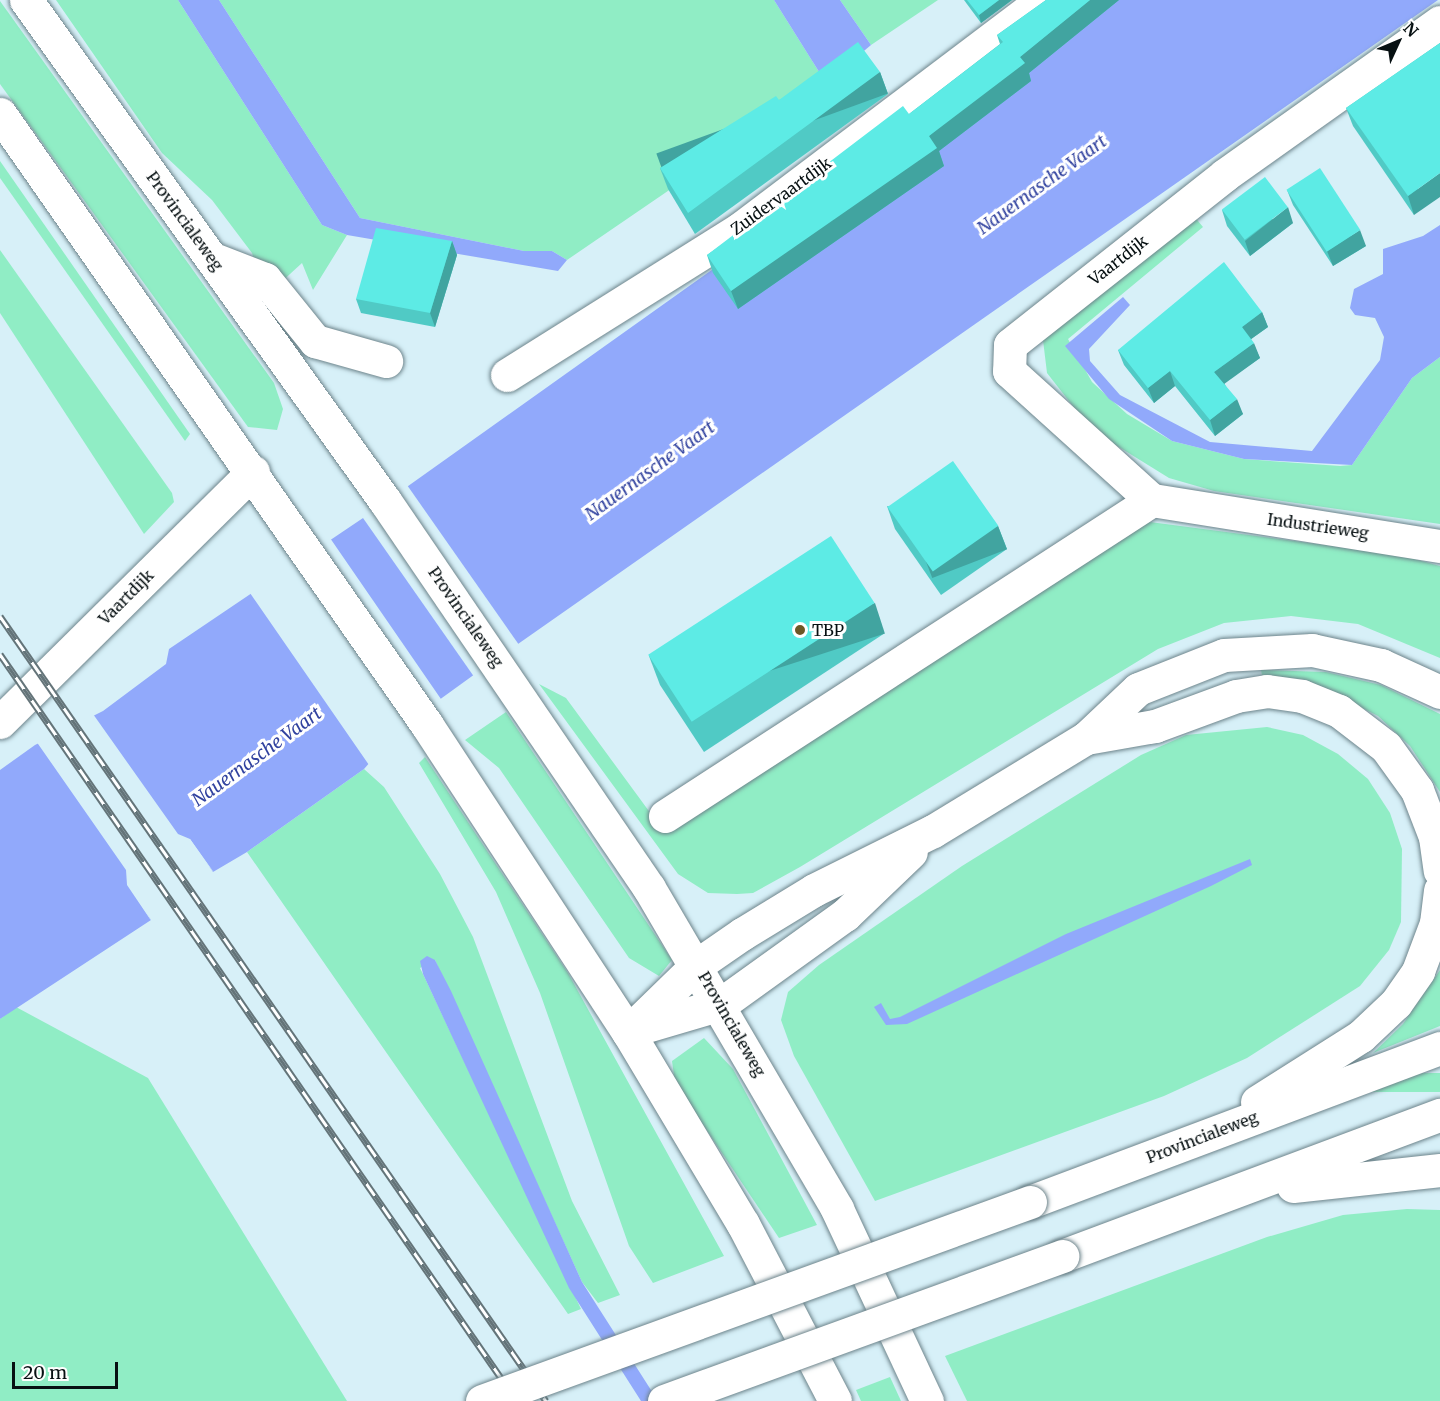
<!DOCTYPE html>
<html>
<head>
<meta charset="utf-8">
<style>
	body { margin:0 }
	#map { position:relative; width:1440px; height:1401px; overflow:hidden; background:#d7f0f8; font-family:Merriweather,serif }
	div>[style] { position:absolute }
	.green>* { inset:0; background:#90edc5; transform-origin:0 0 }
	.water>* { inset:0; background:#91a9fb }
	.pier>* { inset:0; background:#d7f0f8; transform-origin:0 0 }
	.roads { filter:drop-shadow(0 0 2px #6d848b) drop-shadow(0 0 2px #6d848b) }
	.minor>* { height:33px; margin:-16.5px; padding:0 16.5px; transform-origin:16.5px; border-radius:16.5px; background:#fff }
	.major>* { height:33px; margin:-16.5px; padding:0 16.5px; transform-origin:16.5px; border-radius:16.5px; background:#fff }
	.highway>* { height:33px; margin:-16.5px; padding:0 16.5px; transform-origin:16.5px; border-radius:16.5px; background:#fff }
	.rail>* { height:7px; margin-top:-3.5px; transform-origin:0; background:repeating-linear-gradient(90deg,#fff 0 14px,#647479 0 28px); box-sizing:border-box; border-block:2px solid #647479 }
	.bridges { filter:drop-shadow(0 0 2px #6d848b) drop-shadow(0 0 2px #6d848b) }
	.major-bridge>* { height:33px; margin:-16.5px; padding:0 16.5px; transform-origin:16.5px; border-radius:16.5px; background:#fff }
	.highway-bridge>* { height:33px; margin:-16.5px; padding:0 16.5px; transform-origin:16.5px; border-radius:16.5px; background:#fff }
	.wall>* { inset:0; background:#50cac5 }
	.shaded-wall>* { inset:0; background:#41a4a0; transform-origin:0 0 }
	.building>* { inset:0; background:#5debe5; transform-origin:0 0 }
	.dots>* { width:16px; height:16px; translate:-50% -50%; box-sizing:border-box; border:3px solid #fff; border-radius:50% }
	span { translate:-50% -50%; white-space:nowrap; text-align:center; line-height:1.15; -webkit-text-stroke:6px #fff; paint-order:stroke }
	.street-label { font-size:16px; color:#071012 }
	.poi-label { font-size:16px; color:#071012 }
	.left { translate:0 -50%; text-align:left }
	.water-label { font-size:18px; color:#31429f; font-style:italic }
	.north { position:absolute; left:1368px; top:12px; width:60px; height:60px; -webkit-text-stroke:4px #fff; paint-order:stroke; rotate:46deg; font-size:16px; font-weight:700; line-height:24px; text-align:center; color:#071012 }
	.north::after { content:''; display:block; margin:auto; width:21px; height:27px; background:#071012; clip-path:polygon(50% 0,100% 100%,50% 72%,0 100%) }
	.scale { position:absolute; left:12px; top:1362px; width:106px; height:27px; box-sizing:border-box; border:3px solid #071012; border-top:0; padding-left:8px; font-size:18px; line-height:21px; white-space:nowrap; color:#071012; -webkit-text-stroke:4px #fff; paint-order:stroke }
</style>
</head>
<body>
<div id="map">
	<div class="green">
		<i style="clip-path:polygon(56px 0,178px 0,322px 225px,347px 235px,313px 290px,302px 263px,266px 296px,252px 253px,212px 200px,162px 153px)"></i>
		<i style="clip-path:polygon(219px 0,774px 0,826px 83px,567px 260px,552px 251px,524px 251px,360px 218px)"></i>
		<i style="clip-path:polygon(840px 0,938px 0,871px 45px)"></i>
		<i style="clip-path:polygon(0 1px,274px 383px,283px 409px,277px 430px,248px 427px,0 84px)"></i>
		<i style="clip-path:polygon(0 161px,190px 434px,185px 441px,0 178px)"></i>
		<i style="clip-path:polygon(1193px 215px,1203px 227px,1068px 339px,1092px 382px,1127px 414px,1172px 441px,1244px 459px,1340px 466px,1352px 465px,1412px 378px,1440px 357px,1440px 524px,1214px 491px,1169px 478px,1106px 439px,1076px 410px,1047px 373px,1043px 340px)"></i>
		<i style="clip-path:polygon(0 250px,172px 493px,174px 502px,144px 534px,0 313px)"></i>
		<i style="clip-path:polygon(1150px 522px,1400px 555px,1440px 566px,1440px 658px,1358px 624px,1291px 616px,1224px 623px,1158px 649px,800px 867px,753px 893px,737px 894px,708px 893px,678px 874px,539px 684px,566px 698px,665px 833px,1131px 525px)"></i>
		<i style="clip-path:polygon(1261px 670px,1326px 672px,1381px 685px,1440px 714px,1440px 792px,1410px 746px,1378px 716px,1307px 680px,1262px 675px)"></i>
		<i style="clip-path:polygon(506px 712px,672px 960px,659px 976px,629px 958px,499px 768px,465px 740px)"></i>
		<i style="clip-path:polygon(1267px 727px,1303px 735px,1338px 754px,1368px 779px,1390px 813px,1402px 849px,1401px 922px,1389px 950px,1360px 986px,1247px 1058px,1164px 1096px,875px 1201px,794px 1056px,781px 1020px,788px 992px,819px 965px,962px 866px,1141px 755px,1186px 735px)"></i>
		<i style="clip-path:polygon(425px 757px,568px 973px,724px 1256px,653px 1283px,629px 1246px,540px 993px,496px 892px,419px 763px)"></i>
		<i style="clip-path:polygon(364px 769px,384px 787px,440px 874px,473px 937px,572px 1201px,620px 1295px,598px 1303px,582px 1282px,435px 960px,420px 968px,423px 974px,581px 1309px,568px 1314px,247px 852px)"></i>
		<i style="clip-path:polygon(1440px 970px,1440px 1026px,1373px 1053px,1403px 1024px)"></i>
		<i style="clip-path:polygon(16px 1007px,148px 1078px,347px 1401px,0 1401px,0 1019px)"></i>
		<i style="clip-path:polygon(704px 1038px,733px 1069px,817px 1225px,779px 1238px,675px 1083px,672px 1061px)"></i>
		<i style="left:1440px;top:1073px;width:19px;height:130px;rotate:90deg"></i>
		<i style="clip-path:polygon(1407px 1209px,1440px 1210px,1440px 1401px,967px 1401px,945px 1356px,1267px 1237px,1343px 1215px)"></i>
		<i style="clip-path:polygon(890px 1377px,901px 1401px,861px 1401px,856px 1390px)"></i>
	</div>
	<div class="water">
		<i style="clip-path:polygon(178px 0,219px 0,360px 218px,524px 251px,552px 251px,567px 260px,558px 271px,347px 235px,322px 225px)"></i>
		<i style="clip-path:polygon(774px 0,840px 0,871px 45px,826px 83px)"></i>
		<i style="clip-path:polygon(1091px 0,1438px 0,475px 674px,399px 729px,364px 769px,247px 852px,213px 872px,190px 839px,128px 885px,151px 920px,0 1019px,0 770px,35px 745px,103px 711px,166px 664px,169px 649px,366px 516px)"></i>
		<i style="clip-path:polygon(1440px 225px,1440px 357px,1412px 378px,1352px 465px,1244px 459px,1172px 441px,1109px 399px,1065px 346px,1123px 297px,1130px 305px,1089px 349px,1090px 361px,1120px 395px,1210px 442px,1312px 451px,1380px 360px,1384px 337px,1375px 318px,1355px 315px,1350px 308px,1354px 289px,1383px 274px,1383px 249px,1423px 236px)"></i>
		<i style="clip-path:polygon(1250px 859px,1252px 865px,1211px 886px,907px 1024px,886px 1025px,874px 1007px,881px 1003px,890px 1019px,900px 1017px,1066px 934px)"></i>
		<i style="clip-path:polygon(427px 956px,435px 960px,451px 991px,582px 1282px,658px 1401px,641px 1401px,569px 1288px,423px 974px,420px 961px)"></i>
	</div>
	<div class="pier">
		<i style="left:407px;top:485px;width:197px;height:55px;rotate:55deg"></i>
		<i style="clip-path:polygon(330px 538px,443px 702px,401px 731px,369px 765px,250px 593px)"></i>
		<i style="clip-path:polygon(93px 714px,178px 834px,190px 839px,215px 874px,190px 843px,132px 886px,152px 922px,127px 885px,126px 870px,36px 741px)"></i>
	</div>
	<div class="roads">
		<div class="minor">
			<i style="left:1440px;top:22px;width:264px;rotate:144.6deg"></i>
			<i style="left:1225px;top:175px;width:274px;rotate:141.7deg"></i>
			<i style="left:1010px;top:345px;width:26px;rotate:92deg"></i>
			<i style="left:1009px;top:371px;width:193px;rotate:42.1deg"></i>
			<i style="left:1152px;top:500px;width:292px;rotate:9.1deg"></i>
			<i style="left:211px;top:258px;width:58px;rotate:21.3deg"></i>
			<i style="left:265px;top:279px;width:80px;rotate:51.1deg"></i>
			<i style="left:315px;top:341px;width:74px;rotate:15.7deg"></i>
			<i style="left:507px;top:375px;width:276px;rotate:-32.1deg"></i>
			<i style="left:741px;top:228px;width:378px;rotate:-37.1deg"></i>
			<i style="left:0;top:722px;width:356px;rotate:-44.7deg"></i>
			<i style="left:665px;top:816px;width:581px;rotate:-32.98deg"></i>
		</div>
		<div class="major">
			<i style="left:26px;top:0;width:616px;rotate:54.38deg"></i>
			<i style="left:385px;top:501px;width:468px;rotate:55.7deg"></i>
			<i style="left:649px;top:888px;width:372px;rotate:59.6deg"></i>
			<i style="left:837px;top:1209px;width:212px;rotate:64.9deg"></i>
			<i style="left:0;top:114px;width:745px;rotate:55.05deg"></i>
			<i style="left:427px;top:725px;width:367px;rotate:56.8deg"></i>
			<i style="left:628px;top:1032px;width:224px;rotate:59.1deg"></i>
			<i style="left:743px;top:1224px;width:199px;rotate:62.5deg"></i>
			<i style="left:1293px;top:1186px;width:148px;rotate:-6.2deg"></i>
			<i style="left:1062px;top:1256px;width:403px;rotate:-20.5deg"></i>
		</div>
		<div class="highway">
			<i style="left:1086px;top:738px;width:70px;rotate:-9.9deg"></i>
			<i style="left:1155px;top:726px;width:86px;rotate:-20.3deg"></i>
			<i style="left:1236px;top:696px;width:31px;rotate:-9deg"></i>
			<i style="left:1267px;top:691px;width:35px;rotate:8deg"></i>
			<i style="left:1302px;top:696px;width:40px;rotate:22deg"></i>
			<i style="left:1339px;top:711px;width:59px;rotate:37.5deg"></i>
			<i style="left:1386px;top:747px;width:53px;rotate:54.2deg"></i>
			<i style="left:1417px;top:790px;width:50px;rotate:69deg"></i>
			<i style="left:1435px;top:837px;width:34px;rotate:82deg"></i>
			<i style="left:633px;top:1030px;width:92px;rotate:-16.5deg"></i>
			<i style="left:721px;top:1004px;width:153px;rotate:-35.7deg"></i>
			<i style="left:845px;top:915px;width:91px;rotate:-43.7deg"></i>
			<i style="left:628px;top:1032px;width:96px;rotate:-44.2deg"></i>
			<i style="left:697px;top:965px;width:55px;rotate:-34.6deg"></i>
			<i style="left:742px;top:934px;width:84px;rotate:-31.4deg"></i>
			<i style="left:814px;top:890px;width:133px;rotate:-26.4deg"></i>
			<i style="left:933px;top:831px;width:179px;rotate:-31.3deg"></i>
			<i style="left:1086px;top:738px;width:71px;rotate:-43.3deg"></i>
			<i style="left:1138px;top:689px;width:92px;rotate:-21.6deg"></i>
			<i style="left:1224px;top:655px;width:88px;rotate:-3.3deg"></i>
			<i style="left:1312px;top:650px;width:71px;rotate:12.3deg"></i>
			<i style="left:1381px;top:665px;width:65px;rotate:24.6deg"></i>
			<i style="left:1257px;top:1102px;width:123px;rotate:-32.4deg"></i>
			<i style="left:1361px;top:1036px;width:48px;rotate:-43.3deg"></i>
			<i style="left:1396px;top:1003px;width:39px;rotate:-55deg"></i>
			<i style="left:1418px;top:971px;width:51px;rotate:-69.4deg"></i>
			<i style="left:1436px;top:923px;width:33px;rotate:-83deg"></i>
			<i style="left:1030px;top:1202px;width:438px;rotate:-20.6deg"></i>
		</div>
	</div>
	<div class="rail">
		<i style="left:0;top:616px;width:956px;rotate:55.18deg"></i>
		<i style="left:0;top:654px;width:908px;rotate:55.31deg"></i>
	</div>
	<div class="bridges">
		<div class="major-bridge">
			<i style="left:664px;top:1401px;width:424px;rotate:-20deg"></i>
		</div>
		<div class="highway-bridge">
			<i style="left:482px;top:1401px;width:583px;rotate:-19.96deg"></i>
		</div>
	</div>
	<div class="wall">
		<i style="clip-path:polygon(964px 0,1012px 0,981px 23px)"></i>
		<i style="clip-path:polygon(1046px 0,1119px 0,1029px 73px,1031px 81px,939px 151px,944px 166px,738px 309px,713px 273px,707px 255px,909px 114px,1000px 44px,997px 35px)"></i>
		<i style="clip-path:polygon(1440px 43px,1414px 215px,1353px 126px,1346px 108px)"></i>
		<i style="clip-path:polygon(880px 72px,888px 94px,695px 234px,668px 189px,660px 168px,779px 100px)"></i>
		<i style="clip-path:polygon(1287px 190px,1366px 246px,1333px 266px,1293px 205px)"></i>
		<i style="clip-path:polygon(1222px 210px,1293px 223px,1250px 256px,1227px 226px)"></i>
		<i style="clip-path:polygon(452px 241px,457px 255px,435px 327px,361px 313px,356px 299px)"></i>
		<i style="clip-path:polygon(1262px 312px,1268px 327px,1251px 339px,1260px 358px,1224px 383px,1243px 414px,1215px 436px,1175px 386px,1154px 403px,1124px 365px,1118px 350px)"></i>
		<i style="clip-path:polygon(887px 506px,998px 526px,1007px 549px,941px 595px,895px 529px)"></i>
		<i style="clip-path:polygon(885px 633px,704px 752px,660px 685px,649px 656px)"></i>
	</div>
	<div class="shaded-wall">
		<i style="clip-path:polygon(999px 0,1012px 0,981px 23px,979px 15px)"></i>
		<i style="clip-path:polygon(1090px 0,1119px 0,1029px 73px,1031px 81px,939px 151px,944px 166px,738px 309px,731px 291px,929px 136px,1020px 57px)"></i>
		<i style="left:880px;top:72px;width:23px;height:238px;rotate:70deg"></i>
		<i style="clip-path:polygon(1440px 173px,1440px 197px,1414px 215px,1408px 196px)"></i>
		<i style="clip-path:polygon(1288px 207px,1293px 223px,1250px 256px,1245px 241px)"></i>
		<i style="clip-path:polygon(1360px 230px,1366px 246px,1333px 266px,1327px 251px)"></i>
		<i style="clip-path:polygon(452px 241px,457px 255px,435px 327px,430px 313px)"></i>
		<i style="clip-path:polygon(1262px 312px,1268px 327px,1247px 342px,1242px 327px)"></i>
		<i style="clip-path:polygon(1254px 343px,1260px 358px,1220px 387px,1214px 372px)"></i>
		<i style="clip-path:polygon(1170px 371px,1175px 386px,1154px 403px,1148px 388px)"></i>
		<i style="clip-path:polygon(1237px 399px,1243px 414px,1215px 436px,1210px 420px)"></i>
		<i style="left:998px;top:526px;width:25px;height:80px;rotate:69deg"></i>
		<i style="left:875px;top:603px;width:32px;height:217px;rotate:72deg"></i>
	</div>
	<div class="building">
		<i style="clip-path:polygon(967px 0,999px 0,979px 15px)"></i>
		<i style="clip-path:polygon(1046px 0,1090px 0,1020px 57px,1025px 63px,929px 136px,937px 148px,731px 291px,707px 255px,903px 106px,909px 114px,1003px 42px,997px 35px)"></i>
		<i style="clip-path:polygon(858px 42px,880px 72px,688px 213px,660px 168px,776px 96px,779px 100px)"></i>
		<i style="clip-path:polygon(1440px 43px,1440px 173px,1408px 196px,1346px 108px)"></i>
		<i style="left:1320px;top:168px;width:74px;height:40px;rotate:57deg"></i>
		<i style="left:1265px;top:177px;width:38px;height:54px;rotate:53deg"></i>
		<i style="clip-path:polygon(376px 228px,452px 241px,430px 313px,356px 299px)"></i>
		<i style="clip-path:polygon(1224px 262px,1262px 312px,1242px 327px,1254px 343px,1214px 372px,1237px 399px,1210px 420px,1170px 371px,1148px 388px,1118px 350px)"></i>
		<i style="left:953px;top:461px;width:79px;height:80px;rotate:55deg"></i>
		<i style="left:831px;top:536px;width:80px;height:218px;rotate:57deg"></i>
	</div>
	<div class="dots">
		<i style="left:800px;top:630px;background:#6c5726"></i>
	</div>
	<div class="street-label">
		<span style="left:781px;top:196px;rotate:-36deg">Zuidervaartdijk</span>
		<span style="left:185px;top:221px;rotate:54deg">Provincialeweg</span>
		<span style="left:1118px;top:260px;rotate:-38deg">Vaartdijk</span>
		<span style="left:1318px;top:526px;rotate:8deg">Industrieweg</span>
		<span style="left:126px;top:597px;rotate:-45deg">Vaartdijk</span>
		<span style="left:466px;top:617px;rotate:55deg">Provincialeweg</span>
		<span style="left:732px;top:1024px;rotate:60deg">Provincialeweg</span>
		<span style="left:1202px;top:1137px;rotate:-21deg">Provincialeweg</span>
	</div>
	<div class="poi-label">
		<span class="left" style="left:812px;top:630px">TBP</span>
	</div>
	<div class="water-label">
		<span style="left:1042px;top:185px;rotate:-36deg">Nauernasche Vaart</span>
		<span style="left:650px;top:471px;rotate:-36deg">Nauernasche Vaart</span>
		<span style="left:257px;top:757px;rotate:-36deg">Nauernasche Vaart</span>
	</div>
	<div class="north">N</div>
	<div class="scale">20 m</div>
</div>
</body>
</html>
